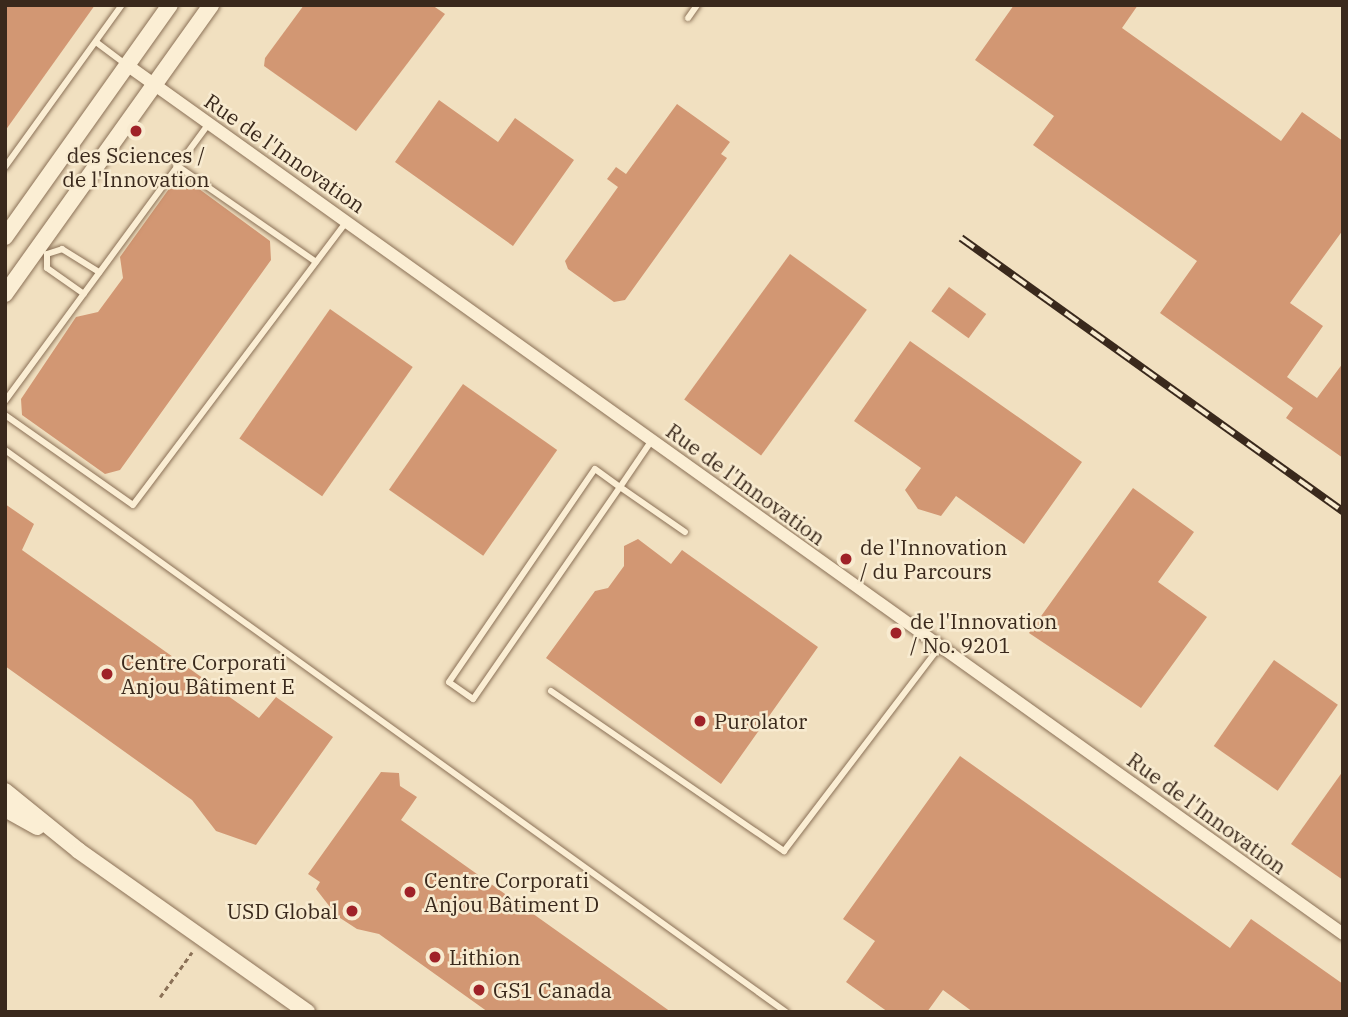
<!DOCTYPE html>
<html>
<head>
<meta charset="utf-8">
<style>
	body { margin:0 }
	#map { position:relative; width:1348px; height:1017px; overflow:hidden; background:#f1e0c0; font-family:"IBM Plex Serif",serif }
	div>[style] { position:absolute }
	.building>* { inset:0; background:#d29773; transform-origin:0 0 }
	.path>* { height:2.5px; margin-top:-1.25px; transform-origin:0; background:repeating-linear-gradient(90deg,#8b7157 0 5px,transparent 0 8.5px) }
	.roads { filter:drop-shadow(0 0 2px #8b7157) drop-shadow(0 0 2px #8b7157) }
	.service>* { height:6px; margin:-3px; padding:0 3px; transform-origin:3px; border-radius:3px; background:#fbeed4 }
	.minor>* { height:12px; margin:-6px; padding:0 6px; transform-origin:6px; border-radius:6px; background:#fbeed4 }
	.tertiary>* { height:16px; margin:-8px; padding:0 8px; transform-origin:8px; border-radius:8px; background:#fbeed4 }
	.rail>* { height:8px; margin-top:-4px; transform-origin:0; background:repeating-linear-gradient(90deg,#f8ebd0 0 16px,#3a291c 0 32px); box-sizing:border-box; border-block:2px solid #3a291c }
	.dots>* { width:19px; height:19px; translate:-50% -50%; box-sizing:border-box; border:4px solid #f8ebd0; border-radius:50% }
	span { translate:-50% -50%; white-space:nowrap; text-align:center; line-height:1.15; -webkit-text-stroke:5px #f8ebd0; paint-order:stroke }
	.street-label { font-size:21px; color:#3a291c }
	.poi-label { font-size:21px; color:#3a291c }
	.left { translate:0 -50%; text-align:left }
	.right { translate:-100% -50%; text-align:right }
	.frame { position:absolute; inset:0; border:7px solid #3a291c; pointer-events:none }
</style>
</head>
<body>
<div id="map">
	<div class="building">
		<i style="clip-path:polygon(5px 5px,95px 5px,5px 131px)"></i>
		<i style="clip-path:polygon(304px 5px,432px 5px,445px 14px,356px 131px,264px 66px,265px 58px)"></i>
		<i style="clip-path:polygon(1014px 5px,1138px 5px,1122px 28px,1281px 141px,1302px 112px,1343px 141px,1343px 230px,1290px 303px,1323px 326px,1287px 377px,1317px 398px,1343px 363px,1343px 458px,1286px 418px,1293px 408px,1160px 313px,1197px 261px,1033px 145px,1054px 116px,975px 60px)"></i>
		<i style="clip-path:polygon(439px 100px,498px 142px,515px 118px,574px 160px,513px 246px,395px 162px)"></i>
		<i style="clip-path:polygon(677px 104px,730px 142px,721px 154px,727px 158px,625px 300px,614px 302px,568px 269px,565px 261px,618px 187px,607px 179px,616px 167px,626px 174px)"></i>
		<i style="clip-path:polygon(191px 183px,270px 241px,271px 260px,120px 470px,105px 474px,22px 415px,21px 399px,76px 317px,98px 312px,123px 278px,120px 257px,171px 186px)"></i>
		<i style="left:790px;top:254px;width:95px;height:180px;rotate:36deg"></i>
		<i style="left:949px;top:287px;width:46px;height:30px;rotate:36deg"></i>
		<i style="left:330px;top:309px;width:101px;height:158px;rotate:35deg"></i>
		<i style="clip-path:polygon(910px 341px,1082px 462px,1024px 544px,956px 496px,941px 516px,918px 509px,905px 490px,921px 468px,854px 421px)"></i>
		<i style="left:463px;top:384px;width:115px;height:129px;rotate:35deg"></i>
		<i style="clip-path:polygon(1133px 488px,1194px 532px,1158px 582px,1207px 617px,1141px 708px,1029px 633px)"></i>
		<i style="clip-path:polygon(5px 504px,34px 524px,22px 550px,259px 718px,276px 697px,333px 737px,256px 845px,216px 831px,192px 800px,5px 666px)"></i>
		<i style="clip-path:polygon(638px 539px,671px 564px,682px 550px,818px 647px,721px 784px,546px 658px,595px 591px,608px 588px,624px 566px,624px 546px)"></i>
		<i style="left:1274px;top:660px;width:78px;height:105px;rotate:35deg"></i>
		<i style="clip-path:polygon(960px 756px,1230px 948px,1251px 919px,1343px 984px,1343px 1012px,973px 1012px,943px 990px,927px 1012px,888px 1012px,846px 982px,875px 941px,843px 919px)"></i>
		<i style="clip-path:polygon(1343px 771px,1343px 880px,1291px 844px)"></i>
		<i style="clip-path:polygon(381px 772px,399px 773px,400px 786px,417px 797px,401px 820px,671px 1012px,488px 1012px,379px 934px,357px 929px,337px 916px,316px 889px,320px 882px,308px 874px)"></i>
	</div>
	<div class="path">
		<i style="left:160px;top:997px;width:55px;rotate:-54.6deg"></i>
	</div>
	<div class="roads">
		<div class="service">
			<i style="left:688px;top:18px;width:16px;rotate:-55deg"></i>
			<i style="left:96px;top:42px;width:36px;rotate:37deg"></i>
			<i style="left:176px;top:165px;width:170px;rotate:34.7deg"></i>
			<i style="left:5px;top:167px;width:200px;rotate:-54.2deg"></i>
			<i style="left:47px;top:254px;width:14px;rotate:90deg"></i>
			<i style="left:47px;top:268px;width:45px;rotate:35.1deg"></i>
			<i style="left:47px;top:254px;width:16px;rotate:-18deg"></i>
			<i style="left:62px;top:249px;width:44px;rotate:31.9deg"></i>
			<i style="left:5px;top:401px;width:345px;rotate:-53.7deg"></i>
			<i style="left:5px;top:415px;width:156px;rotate:35.1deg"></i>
			<i style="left:133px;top:505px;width:354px;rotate:-53deg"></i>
			<i style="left:652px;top:440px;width:57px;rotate:124.2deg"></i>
			<i style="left:620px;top:487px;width:258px;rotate:124.7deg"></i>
			<i style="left:473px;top:699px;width:29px;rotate:-145deg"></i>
			<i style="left:449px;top:682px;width:258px;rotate:-55.6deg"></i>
			<i style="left:595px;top:469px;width:31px;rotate:36deg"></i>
			<i style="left:620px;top:487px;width:79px;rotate:34.7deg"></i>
			<i style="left:5px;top:450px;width:962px;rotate:35.74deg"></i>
			<i style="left:551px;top:691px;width:283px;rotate:34.5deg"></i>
			<i style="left:784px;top:851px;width:258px;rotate:-52.7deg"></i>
		</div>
		<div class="minor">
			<i style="left:127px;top:65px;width:1495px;rotate:35.55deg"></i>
		</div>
		<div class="tertiary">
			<i style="left:5px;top:237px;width:285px;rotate:-54.6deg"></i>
			<i style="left:5px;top:294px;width:355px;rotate:-54.5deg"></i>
			<i style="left:5px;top:791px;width:95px;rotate:39deg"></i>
			<i style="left:79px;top:851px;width:279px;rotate:35.2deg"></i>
			<i style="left:5px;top:809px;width:37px;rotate:29deg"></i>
		</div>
	</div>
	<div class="rail">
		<i style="left:961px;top:238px;width:470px;rotate:35.6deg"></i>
	</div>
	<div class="dots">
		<i style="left:136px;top:131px;background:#9f2228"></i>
		<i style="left:846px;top:559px;background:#9f2228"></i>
		<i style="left:896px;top:633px;background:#9f2228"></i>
		<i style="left:107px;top:674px;background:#9f2228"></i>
		<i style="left:700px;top:721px;background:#9f2228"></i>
		<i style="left:410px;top:892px;background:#9f2228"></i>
		<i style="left:352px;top:911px;background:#9f2228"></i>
		<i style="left:435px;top:957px;background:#9f2228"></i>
		<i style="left:479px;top:990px;background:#9f2228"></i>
	</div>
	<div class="street-label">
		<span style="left:285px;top:153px;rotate:35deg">Rue de l'Innovation</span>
		<span style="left:746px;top:484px;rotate:36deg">Rue de l'Innovation</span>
		<span style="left:1207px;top:813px;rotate:36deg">Rue de l'Innovation</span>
	</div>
	<div class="poi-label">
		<span style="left:136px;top:167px">des Sciences /<br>de l'Innovation</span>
		<span class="left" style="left:860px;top:559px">de l'Innovation<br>/ du Parcours</span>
		<span class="left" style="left:910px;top:633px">de l'Innovation<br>/ No. 9201</span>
		<span class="left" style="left:121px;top:674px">Centre Corporati<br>Anjou Bâtiment E</span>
		<span class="left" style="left:714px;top:721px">Purolator</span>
		<span class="left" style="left:424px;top:892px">Centre Corporati<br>Anjou Bâtiment D</span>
		<span class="right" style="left:338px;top:911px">USD Global</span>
		<span class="left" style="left:449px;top:957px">Lithion</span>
		<span class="left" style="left:493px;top:990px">GS1 Canada</span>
	</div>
	<div class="frame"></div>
</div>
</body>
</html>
